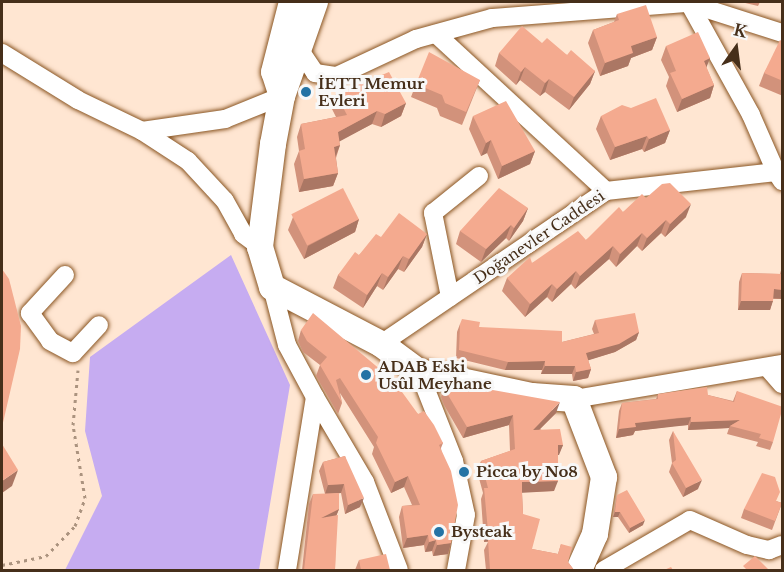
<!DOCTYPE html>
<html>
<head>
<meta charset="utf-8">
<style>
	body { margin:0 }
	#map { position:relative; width:784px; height:572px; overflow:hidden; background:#ffe6d2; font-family:"Libre Baskerville",serif }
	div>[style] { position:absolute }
	.green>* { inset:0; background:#c6acf1 }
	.path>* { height:3px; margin-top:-1.5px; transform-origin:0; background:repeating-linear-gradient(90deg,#ab937f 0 3px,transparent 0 7.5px) }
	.roads { filter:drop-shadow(0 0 2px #8a5522) drop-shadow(0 0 2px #8a5522) }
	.street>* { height:18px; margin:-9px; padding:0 9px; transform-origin:9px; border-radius:9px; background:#fff }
	.secondary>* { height:26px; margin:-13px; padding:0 13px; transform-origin:13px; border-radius:13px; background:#fff }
	.wall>* { inset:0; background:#d2927b }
	.shaded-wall>* { inset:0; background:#ab7764 }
	.building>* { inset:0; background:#f4aa8f; transform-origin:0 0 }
	.dots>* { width:16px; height:16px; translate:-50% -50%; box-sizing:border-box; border:3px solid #f8f8f8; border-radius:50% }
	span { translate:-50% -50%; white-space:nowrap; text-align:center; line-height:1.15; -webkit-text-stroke:6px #f8f8f8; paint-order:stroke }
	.poi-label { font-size:15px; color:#462f1a; font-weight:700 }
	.left { translate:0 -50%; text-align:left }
	.street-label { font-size:15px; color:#462f1a }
	.frame { position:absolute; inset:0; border:3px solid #462f1a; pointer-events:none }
	.north { position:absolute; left:706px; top:18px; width:60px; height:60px; -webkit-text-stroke:4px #f8f8f8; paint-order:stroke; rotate:14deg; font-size:16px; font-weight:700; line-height:24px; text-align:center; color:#462f1a }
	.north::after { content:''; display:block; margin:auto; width:21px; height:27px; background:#462f1a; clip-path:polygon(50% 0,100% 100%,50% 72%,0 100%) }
</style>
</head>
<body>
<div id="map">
	<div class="green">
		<i style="clip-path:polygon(231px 255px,290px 385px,259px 570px,65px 570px,102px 496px,85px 431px,90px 357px)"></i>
	</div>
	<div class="path">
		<i style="left:2px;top:565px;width:45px;rotate:-11.6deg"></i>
		<i style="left:46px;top:556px;width:42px;rotate:-46deg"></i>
		<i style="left:75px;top:526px;width:30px;rotate:-70deg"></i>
		<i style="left:85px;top:498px;width:74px;rotate:-99.3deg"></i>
		<i style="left:73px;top:425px;width:55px;rotate:-84.8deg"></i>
	</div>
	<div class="roads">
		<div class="street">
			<i style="left:685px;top:2px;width:102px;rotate:17.7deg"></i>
			<i style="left:436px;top:34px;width:231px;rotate:42.7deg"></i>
			<i style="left:299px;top:49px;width:29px;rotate:56deg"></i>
			<i style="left:315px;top:73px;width:22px;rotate:8deg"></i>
			<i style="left:337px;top:76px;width:87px;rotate:-25.1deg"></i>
			<i style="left:416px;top:39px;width:79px;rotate:-15.4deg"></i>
			<i style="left:492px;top:18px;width:198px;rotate:-4.4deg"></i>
			<i style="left:689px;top:3px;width:128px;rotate:61deg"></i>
			<i style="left:751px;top:115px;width:62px;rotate:66.3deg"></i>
			<i style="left:2px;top:53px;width:89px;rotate:31.7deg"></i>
			<i style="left:78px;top:100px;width:71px;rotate:25.8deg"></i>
			<i style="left:142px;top:131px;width:84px;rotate:-8.2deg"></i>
			<i style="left:225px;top:119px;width:61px;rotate:-22deg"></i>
			<i style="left:142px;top:131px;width:55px;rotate:33.1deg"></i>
			<i style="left:188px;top:161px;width:54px;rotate:47.2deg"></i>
			<i style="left:225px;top:201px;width:38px;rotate:61deg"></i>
			<i style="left:243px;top:234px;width:21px;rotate:37deg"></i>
			<i style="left:65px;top:275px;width:52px;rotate:132.6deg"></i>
			<i style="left:30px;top:313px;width:34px;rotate:54deg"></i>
			<i style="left:50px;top:341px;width:26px;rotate:28deg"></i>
			<i style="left:73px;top:353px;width:38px;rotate:-47deg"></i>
			<i style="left:272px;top:287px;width:60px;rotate:75.5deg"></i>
			<i style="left:287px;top:345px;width:59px;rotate:61.7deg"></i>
			<i style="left:315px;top:397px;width:175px;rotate:99.2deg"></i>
			<i style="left:450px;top:297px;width:86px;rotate:-101.4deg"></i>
			<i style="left:433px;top:213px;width:59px;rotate:-38.8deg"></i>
			<i style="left:381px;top:344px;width:272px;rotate:-34.2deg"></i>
			<i style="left:606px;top:191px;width:171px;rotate:-6.4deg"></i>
			<i style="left:776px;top:172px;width:11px;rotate:56deg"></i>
			<i style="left:767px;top:367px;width:23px;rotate:49deg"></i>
			<i style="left:419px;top:372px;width:96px;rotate:68.5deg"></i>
			<i style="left:454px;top:461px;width:55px;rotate:77.5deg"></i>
			<i style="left:466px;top:515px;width:56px;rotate:100.3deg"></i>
			<i style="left:315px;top:397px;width:99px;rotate:59.5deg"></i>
			<i style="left:365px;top:482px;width:94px;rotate:68.9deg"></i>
			<i style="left:574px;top:399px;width:211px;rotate:-9.6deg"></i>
			<i style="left:604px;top:570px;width:99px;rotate:-30.2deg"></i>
			<i style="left:690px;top:520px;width:62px;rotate:23.7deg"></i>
			<i style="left:747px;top:545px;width:23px;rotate:13deg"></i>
			<i style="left:769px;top:550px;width:14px;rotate:-21deg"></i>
		</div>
		<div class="secondary">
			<i style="left:315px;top:2px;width:100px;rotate:109.3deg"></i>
			<i style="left:282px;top:96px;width:49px;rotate:100.6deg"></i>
			<i style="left:273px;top:144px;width:104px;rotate:97.2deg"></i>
			<i style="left:260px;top:247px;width:42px;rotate:73.3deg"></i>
			<i style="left:272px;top:287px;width:123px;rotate:27.6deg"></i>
			<i style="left:381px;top:344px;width:47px;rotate:36.4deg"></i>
			<i style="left:419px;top:372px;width:116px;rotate:12deg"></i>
			<i style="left:532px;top:396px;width:42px;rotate:4.1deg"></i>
			<i style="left:574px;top:399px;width:84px;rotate:69deg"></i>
			<i style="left:604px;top:477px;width:58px;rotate:99deg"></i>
			<i style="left:595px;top:534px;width:39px;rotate:114deg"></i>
			<i style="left:282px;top:96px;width:25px;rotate:-108deg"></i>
			<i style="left:274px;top:72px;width:72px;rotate:-75.6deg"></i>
		</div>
	</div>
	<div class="wall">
		<i style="clip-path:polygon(741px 2px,760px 2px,758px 6px)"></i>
		<i style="clip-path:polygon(617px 14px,657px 37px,652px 50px,631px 58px,628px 66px,600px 76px,588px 43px,593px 30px,614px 22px)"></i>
		<i style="clip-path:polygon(783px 42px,783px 96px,759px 86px,764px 73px)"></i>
		<i style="clip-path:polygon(542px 43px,567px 55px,595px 71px,590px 84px,569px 110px,545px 92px,540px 96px,520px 80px,516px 85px,495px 66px,499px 53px)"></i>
		<i style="clip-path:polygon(666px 46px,710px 58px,706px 67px,714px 85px,710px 98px,677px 112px,666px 86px,669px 77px,661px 60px)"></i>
		<i style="clip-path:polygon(480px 80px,462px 125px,440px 116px,437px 108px,411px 97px,416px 84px)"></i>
		<i style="clip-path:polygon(336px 94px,406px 103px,401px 116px,381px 127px,372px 124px,339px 141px,340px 145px,336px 158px,338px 173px,333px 186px,299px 192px,294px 164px,299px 151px,297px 137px,301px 124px,336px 117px,331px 107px)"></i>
		<i style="clip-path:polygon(473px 116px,535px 151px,530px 164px,498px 179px,487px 153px,481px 156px,469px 129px)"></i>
		<i style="clip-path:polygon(601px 116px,670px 130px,665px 143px,644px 152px,642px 149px,610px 160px,596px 129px)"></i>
		<i style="clip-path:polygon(646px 198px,686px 217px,665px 237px,661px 233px,642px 251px,637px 246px,616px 267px,609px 259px,575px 289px,571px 284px,552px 302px,547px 297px,525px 317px,502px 291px,507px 278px,532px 263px,586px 240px,623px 212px)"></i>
		<i style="clip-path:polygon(528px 208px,523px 221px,509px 241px,506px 238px,481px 262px,456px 244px,460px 231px)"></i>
		<i style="clip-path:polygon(293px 217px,359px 219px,355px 232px,304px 259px,288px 230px)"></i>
		<i style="clip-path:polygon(427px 234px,422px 247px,404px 272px,398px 269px,383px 290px,377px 286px,363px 308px,333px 288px,338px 275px,359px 255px,381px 237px)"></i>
		<i style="clip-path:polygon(783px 263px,783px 299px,773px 299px,770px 310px,738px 310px,739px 282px,742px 273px,780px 274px)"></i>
		<i style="clip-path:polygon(595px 320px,639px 332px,636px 340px,615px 352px,588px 360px,591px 369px,588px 378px,573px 381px,572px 374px,541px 374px,542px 370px,505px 370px,456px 358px,457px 332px,460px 324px,562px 342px,594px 334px,592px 329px)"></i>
		<i style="clip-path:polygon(301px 330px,418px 414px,443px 443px,441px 448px,451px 543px,448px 554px,433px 556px,432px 551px,425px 552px,424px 545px,403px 548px,399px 517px,402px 506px,412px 505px,404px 487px,391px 493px,372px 454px,374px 447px,340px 393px,342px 403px,338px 414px,316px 376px,320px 365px,303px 352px,298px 341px)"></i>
		<i style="clip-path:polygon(444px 386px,556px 413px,540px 429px,563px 445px,558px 455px,554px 491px,522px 492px,523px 514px,532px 549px,558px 554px,561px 544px,568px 562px,574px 570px,486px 570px,484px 550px,488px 542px,484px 542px,481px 499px,483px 493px,477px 471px,481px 461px,510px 451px,509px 425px,463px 438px,444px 405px,441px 397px)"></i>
		<i style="clip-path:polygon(737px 391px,773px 442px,770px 450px,756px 446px,758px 442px,727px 434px,729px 428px,688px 430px,688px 425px,674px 426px,635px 431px,633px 435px,616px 438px,619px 411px,622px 403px,656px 399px,658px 394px,708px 395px,733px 401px)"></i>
		<i style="clip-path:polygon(673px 431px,698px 489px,683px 497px,669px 472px,672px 463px,669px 440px)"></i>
		<i style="clip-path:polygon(345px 456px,360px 507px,345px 514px,341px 493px,329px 494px,339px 509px,336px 516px,335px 570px,302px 570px,309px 504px,313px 494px,325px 494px,319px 471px,323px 462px)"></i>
		<i style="clip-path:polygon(617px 495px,643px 525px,629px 533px,618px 517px,613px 517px)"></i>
		<i style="clip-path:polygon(776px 501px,782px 503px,772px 530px,741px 518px,744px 509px)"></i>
		<i style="clip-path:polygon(359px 560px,390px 570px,355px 570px)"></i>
	</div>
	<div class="shaded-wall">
		<i style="clip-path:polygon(657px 37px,652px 50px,631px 58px,628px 66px,600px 76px,605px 63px,631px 46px)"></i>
		<i style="clip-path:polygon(710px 58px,705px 71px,704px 61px)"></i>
		<i style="clip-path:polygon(525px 67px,520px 80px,516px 85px,521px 72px)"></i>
		<i style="clip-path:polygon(595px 71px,590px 84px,569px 110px,574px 97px)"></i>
		<i style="clip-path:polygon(549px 79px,545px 92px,540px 96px,545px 83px)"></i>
		<i style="clip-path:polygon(714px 85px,710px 98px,677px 112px,682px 99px)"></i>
		<i style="clip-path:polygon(406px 103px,401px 116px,381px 127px,385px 114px)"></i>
		<i style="clip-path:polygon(377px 111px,372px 124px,333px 145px,338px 132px)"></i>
		<i style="clip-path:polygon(670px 130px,665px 143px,644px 152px,649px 139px)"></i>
		<i style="clip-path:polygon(647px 136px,642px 149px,610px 160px,615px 147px)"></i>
		<i style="clip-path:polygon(491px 140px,487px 153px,481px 156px,486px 143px)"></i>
		<i style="clip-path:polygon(340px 145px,335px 158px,334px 147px)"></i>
		<i style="clip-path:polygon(535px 151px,530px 164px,498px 179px,502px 166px)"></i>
		<i style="clip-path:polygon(338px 173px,333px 186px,299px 192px,304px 179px)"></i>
		<i style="clip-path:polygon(691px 204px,686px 217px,665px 237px,670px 224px)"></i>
		<i style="clip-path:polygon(528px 208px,523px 221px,509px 241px,514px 228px)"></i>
		<i style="clip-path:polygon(359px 219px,355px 232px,304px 259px,308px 246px)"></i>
		<i style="clip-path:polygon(666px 220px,661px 233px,642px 251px,647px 238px)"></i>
		<i style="clip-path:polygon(511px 225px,506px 238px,481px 262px,486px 249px)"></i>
		<i style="clip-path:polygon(642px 233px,637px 246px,616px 267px,620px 254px)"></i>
		<i style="clip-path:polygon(427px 234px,422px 247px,404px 272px,409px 259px)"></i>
		<i style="clip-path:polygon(613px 246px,609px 259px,575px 289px,580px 276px)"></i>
		<i style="clip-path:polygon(403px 256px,398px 269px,383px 290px,388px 277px)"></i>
		<i style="clip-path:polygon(576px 271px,571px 284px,552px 302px,557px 289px)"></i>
		<i style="clip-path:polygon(382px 273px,377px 286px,363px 308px,367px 295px)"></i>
		<i style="clip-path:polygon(552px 284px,547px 297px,525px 317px,530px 304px)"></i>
		<i style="clip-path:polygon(774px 289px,783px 290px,783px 299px,770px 298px)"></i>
		<i style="clip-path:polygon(741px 301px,773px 301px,770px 310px,738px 310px)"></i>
		<i style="clip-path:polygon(639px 332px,636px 340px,615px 352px,583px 362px,586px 353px)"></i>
		<i style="clip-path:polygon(545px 361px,542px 370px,505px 370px,508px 362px)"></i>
		<i style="clip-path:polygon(545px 366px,575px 366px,572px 374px,541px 374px)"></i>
		<i style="clip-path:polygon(591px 369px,588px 378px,573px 381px,576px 372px)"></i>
		<i style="clip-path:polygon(560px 402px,556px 413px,529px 440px,533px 430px)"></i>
		<i style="clip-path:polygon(513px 415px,509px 425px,463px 438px,467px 427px)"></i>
		<i style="clip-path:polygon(691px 417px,688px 425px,635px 431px,633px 435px,616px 438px,619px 429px,635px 423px)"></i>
		<i style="clip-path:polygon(740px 420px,730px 426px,729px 428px,688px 430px,691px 422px)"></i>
		<i style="clip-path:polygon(558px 445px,563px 445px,559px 455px,554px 455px)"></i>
		<i style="clip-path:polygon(18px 470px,12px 486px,2px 493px,2px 481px)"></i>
		<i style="clip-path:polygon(408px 476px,404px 487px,391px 493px,395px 482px)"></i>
		<i style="clip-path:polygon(702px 480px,698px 489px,683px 497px,686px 488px)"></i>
		<i style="clip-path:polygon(558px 481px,554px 491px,519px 493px,522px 482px)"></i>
		<i style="clip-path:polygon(344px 484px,341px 493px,325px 494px,328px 485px)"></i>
		<i style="clip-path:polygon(364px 498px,360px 507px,345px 514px,348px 505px)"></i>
		<i style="clip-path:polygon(339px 509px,335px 519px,321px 518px)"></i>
		<i style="clip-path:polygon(615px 512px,620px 512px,618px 517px,613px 517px)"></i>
		<i style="clip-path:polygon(645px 520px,643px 525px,629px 533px,630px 528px)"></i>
		<i style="clip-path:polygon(488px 531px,492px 531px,488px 541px,484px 542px)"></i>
		<i style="clip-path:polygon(428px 535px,424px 545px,403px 548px,407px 538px)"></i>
		<i style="clip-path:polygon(436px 540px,432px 551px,425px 552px,429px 542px)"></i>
		<i style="clip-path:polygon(451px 543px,448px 554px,433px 556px,437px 545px)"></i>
	</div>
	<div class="building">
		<i style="clip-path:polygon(646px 5px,657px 37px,631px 46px,633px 53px,605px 63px,593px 30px,619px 20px,617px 14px)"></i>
		<i style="clip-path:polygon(522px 26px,542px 43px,547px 38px,567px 55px,571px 50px,595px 71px,574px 97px,549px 79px,545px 83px,525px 67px,521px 72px,499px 53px)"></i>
		<i style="clip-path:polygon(698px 32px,710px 58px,704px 61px,714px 85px,682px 99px,670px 73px,676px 71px,666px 46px)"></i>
		<i style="clip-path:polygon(780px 40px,783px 42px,783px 81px,764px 73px)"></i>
		<i style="clip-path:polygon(429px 52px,480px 80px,466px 112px,445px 103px,442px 95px,416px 84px)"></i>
		<i style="clip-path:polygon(389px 72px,406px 103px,385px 114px,377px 111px,338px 132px,340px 145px,334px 147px,338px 173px,304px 179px,299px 151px,305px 149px,301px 124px,347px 115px,336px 94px)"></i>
		<i style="clip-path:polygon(656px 98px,670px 130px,649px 139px,647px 136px,615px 147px,601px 116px,622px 105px,631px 108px)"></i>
		<i style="clip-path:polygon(506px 101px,535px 151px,502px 166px,491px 140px,486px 143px,473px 116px)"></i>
		<i style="clip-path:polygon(670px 183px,691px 204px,670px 224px,666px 220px,647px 238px,642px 233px,620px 254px,613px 246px,580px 276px,576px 271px,557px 289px,552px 284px,530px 304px,507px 278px,530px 257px,532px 263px,578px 231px,586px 240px,619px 207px,623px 212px,642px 194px,646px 198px,662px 184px)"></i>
		<i style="left:343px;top:188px;width:35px;height:58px;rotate:63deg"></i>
		<i style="clip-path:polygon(499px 188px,528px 208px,514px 228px,511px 225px,486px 249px,460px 231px)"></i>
		<i style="clip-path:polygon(399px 213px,427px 234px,409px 259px,403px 256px,388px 277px,382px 273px,367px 295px,338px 275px,355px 252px,359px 255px,376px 234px,381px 237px)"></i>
		<i style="clip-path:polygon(2px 269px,9px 279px,21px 326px,20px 349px,2px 427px)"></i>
		<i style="clip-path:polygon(742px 273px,783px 274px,783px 290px,774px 289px,773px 301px,741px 301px)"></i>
		<i style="clip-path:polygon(313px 313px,394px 381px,418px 414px,424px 411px,434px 425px,443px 443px,439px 445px,451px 471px,458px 505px,451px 543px,437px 545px,436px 540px,429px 542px,428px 535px,407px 538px,402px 506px,420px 505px,408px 476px,395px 482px,376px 443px,378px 437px,340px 378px,336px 380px,342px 403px,320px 365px,327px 357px,307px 341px,301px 330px)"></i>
		<i style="clip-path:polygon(635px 313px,639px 332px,619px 344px,586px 353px,591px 369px,576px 372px,575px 366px,545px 366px,545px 361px,508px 362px,459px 350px,460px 324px,462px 319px,480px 322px,479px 327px,562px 331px,562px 342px,599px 333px,595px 320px)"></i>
		<i style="clip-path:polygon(448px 382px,560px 402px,533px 430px,560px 429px,563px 445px,558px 445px,558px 481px,522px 482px,522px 494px,523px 514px,540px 519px,532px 549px,558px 554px,561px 544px,572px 547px,568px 562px,574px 570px,490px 570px,488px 540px,492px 531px,488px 531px,484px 488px,488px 488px,481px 461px,515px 449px,513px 415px,467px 427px,448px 395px,444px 386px)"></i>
		<i style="clip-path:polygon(707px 387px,708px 395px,734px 402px,737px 391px,783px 407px,773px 442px,759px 438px,761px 434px,730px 426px,740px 420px,691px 422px,691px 417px,677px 418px,635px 423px,636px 427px,619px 429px,622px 403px,658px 399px,658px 394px)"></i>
		<i style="clip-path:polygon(673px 431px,702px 480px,686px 488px,672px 463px,676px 460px)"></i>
		<i style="clip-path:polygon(2px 444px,18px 470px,2px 481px)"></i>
		<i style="clip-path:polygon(345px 456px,364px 498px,348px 505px,344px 484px,328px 485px,323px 462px)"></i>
		<i style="clip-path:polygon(762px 473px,775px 477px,780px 492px,776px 501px,782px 503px,775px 521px,744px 509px)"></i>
		<i style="clip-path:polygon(627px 490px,645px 520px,630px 528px,620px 512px,615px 512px,617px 495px)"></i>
		<i style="clip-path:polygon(339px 493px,339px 509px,321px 518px,338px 515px,335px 570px,304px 570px,313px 494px)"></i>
		<i style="clip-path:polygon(386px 554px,390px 570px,361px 570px,359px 560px)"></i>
		<i style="clip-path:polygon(755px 556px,769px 570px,747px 570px,743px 566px)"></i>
		<i style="clip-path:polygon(671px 567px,673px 570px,664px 570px)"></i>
	</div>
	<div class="dots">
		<i style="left:306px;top:92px;background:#2473a5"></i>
		<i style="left:366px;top:375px;background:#2473a5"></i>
		<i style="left:464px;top:472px;background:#2473a5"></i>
		<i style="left:439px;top:532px;background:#2473a5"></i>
	</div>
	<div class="poi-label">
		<span class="left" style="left:318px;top:92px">İETT Memur<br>Evleri</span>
		<span class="left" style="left:378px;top:375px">ADAB Eski<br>Usûl Meyhane</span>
		<span class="left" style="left:476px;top:472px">Picca by No8</span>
		<span class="left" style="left:451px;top:532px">Bysteak</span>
	</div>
	<div class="street-label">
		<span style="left:539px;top:237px;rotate:-34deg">Doğanevler Caddesi</span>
	</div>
	<div class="frame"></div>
	<div class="north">K</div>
</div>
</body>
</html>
